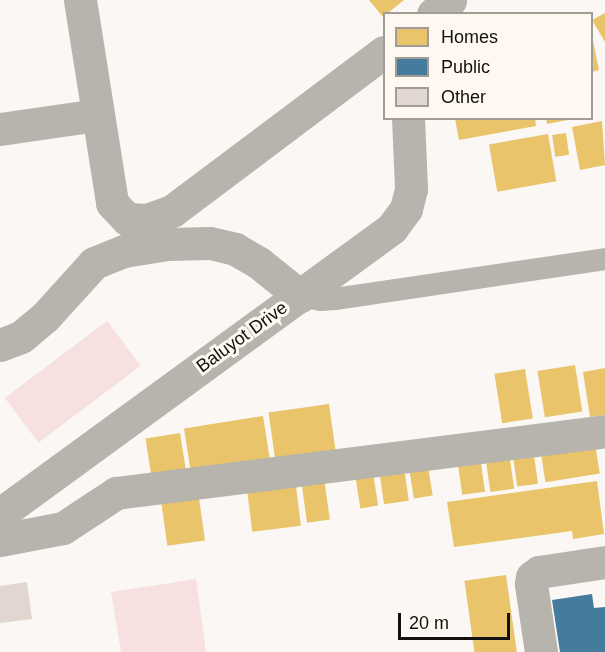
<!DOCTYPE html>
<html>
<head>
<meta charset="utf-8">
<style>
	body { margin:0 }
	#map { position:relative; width:605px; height:652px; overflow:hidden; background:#faf7f4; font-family:Helvetica,sans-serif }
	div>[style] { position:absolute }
	.green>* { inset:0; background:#f7e1e0; transform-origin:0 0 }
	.homes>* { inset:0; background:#e9c46a; transform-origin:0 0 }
	.public>* { inset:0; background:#457b9d }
	.building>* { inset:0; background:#e1d6d0 }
	.service>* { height:22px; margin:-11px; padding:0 11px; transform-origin:11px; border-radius:11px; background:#b6b4ad }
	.minor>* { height:33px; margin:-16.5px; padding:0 16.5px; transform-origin:16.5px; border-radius:16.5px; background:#b6b4ad }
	span { translate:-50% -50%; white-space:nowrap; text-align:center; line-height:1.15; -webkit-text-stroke:6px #fef8f0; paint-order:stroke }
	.street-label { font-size:18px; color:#13110f }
	.legend { position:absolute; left:383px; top:12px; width:210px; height:108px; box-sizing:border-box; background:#fef8f0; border:2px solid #a09c96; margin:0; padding:8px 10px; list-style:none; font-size:18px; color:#13110f }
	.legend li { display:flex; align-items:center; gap:12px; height:30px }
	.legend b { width:30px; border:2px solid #a09c96 }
	.scale { position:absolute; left:398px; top:613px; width:112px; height:27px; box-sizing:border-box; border:3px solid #13110f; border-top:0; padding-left:8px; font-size:18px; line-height:21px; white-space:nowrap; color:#13110f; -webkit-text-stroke:4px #fef8f0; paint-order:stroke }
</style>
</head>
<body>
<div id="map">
	<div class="green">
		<i style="left:107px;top:321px;width:56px;height:128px;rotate:53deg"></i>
		<i style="clip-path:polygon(196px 579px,206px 652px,121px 652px,111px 592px)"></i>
	</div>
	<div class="homes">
		<i style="clip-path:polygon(369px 0,404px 0,383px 17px)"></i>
		<i style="clip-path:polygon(605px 13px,605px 42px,592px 20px)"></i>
		<i style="clip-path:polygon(592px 36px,599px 70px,592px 72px)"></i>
		<i style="clip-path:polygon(455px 118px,535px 118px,536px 126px,459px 140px)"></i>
		<i style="clip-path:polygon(546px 118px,568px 118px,568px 120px,547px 124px)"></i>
		<i style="clip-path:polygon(602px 121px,605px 165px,580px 170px,572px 127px)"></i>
		<i style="left:566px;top:133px;width:22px;height:14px;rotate:82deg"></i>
		<i style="left:548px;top:134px;width:48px;height:60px;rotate:80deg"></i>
		<i style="left:575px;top:365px;width:47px;height:38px;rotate:81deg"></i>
		<i style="clip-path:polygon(605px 368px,605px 415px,590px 417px,583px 372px)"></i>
		<i style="left:525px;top:369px;width:50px;height:31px;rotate:81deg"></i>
		<i style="left:329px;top:404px;width:48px;height:61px;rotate:82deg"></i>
		<i style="left:263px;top:416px;width:47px;height:80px;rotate:81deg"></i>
		<i style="left:180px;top:433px;width:38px;height:35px;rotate:81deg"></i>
		<i style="left:594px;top:437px;width:37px;height:55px;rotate:81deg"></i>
		<i style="left:533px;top:448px;width:36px;height:21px;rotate:82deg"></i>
		<i style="left:509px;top:452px;width:37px;height:24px;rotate:82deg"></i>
		<i style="left:480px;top:456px;width:36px;height:23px;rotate:82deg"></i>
		<i style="left:427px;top:460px;width:36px;height:19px;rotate:81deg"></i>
		<i style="left:404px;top:467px;width:34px;height:25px;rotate:82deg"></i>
		<i style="left:373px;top:473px;width:33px;height:18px;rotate:81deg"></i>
		<i style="left:324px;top:478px;width:42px;height:23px;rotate:82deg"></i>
		<i style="clip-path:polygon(597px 481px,604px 534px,573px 539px,572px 531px,454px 547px,447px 502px)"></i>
		<i style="left:296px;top:486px;width:40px;height:49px;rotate:83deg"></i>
		<i style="left:199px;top:498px;width:43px;height:38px;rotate:82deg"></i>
		<i style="left:506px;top:575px;width:78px;height:42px;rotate:82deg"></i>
	</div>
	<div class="public">
		<i style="clip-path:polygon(592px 594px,594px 608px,605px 607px,605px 652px,560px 652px,552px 600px)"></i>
	</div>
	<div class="building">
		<i style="clip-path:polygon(27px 582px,32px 619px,0 623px,0 586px)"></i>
	</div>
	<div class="service">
		<i style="left:300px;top:296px;width:21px;rotate:11deg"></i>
		<i style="left:321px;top:300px;width:14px;rotate:-4deg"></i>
		<i style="left:335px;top:299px;width:273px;rotate:-8.4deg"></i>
	</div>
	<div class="minor">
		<i style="left:80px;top:0;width:206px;rotate:81deg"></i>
		<i style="left:112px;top:203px;width:22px;rotate:47deg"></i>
		<i style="left:127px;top:219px;width:20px;rotate:3deg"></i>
		<i style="left:147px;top:220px;width:27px;rotate:-20deg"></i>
		<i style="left:172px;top:211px;width:265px;rotate:-36.9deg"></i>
		<i style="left:433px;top:14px;width:22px;rotate:-39deg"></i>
		<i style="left:0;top:129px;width:98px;rotate:-8.2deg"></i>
		<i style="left:0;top:345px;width:22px;rotate:-21deg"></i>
		<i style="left:21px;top:337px;width:31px;rotate:-40deg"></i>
		<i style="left:45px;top:317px;width:73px;rotate:-47.8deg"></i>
		<i style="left:94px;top:263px;width:32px;rotate:-22deg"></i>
		<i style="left:124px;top:251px;width:44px;rotate:-9.2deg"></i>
		<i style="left:167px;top:244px;width:43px;rotate:-1.3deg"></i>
		<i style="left:210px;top:243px;width:26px;rotate:13deg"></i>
		<i style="left:235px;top:249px;width:28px;rotate:30deg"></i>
		<i style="left:259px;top:263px;width:53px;rotate:38.8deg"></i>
		<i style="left:0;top:514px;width:485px;rotate:-36.1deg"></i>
		<i style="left:392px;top:228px;width:24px;rotate:-54deg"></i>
		<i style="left:406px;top:209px;width:21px;rotate:-76deg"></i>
		<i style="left:411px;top:189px;width:71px;rotate:-92.4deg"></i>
		<i style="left:0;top:540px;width:64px;rotate:-10.8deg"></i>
		<i style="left:63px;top:528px;width:64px;rotate:-33.4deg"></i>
		<i style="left:116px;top:493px;width:493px;rotate:-7.2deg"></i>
		<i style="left:541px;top:652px;width:69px;rotate:-98.4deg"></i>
		<i style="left:531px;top:584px;width:7px;rotate:-82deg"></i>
		<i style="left:532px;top:577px;width:9px;rotate:-36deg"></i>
		<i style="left:539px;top:572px;width:67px;rotate:-8.6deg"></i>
	</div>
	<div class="street-label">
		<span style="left:242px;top:337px;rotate:-36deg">Baluyot Drive</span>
	</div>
	<ul class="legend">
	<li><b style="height:16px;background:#e9c46a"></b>Homes</li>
	<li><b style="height:16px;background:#457b9d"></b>Public</li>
	<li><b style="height:16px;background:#e1d6d0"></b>Other</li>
	</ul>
	<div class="scale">20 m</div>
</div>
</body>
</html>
